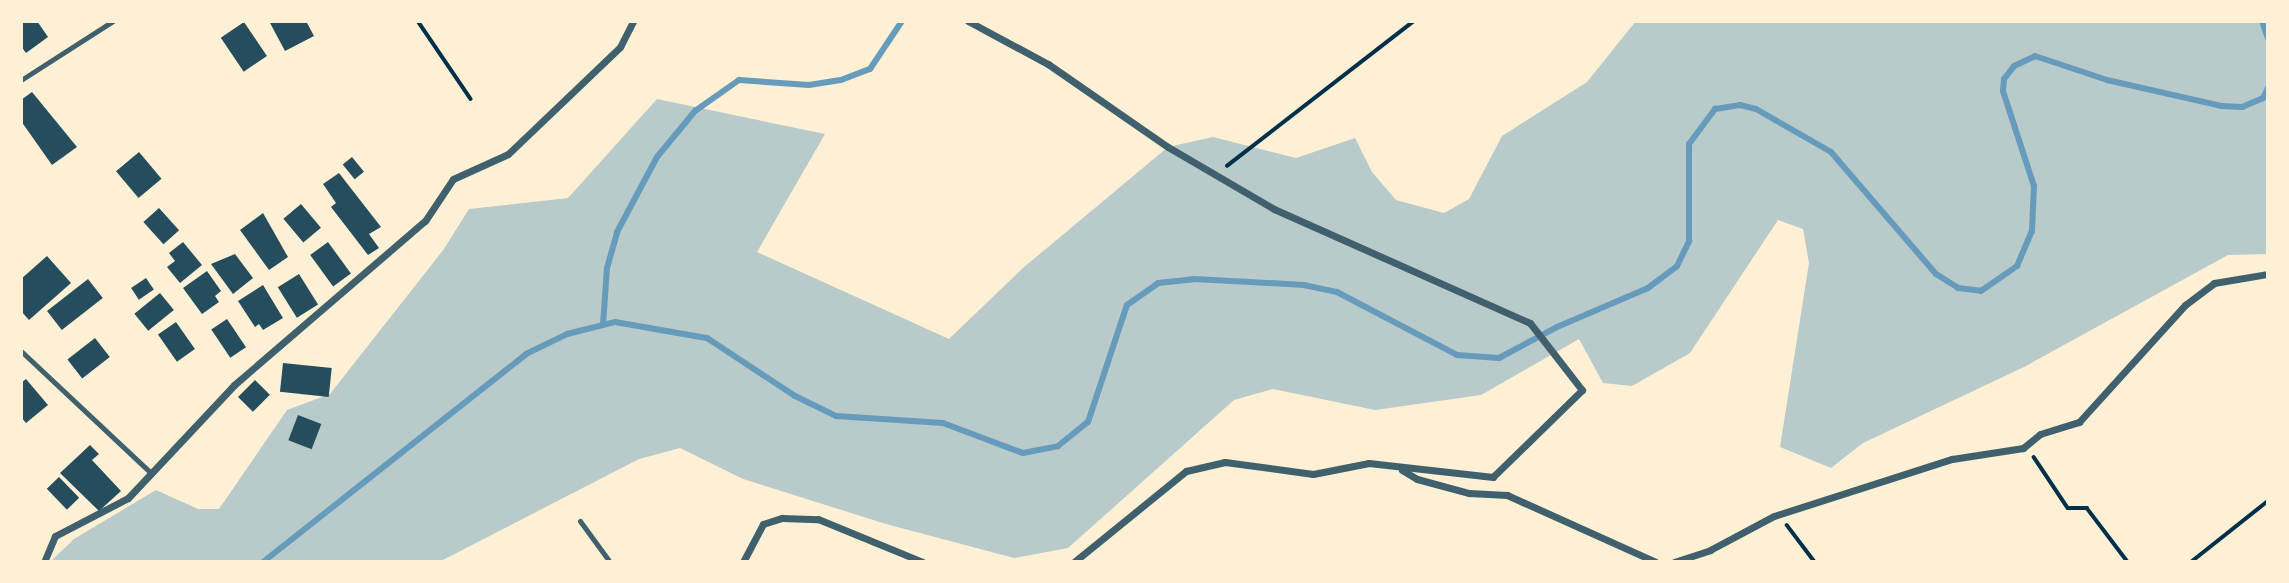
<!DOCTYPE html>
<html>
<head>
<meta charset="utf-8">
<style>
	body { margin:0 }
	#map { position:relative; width:2289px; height:583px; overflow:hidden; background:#fdf0d5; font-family:"Work Sans",sans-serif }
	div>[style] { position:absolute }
	.green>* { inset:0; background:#b9caca }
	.stream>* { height:6px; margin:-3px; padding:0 3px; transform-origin:3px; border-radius:3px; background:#669bbc }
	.building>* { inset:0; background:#264d5e; transform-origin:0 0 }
	.path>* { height:3.5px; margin:-1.75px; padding:0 1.75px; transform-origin:1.75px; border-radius:1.75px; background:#003049 }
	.service>* { height:5px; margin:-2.5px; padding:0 2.5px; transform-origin:2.5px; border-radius:2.5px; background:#3f606c }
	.minor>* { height:7px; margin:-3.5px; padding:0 3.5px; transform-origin:3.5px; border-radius:3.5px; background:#3f606c }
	span { translate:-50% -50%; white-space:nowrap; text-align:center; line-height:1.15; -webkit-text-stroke:6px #fdf0d5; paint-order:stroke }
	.frame { position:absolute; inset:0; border:23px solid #fdf0d5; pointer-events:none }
</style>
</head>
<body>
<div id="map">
	<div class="green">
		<i style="clip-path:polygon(1636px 21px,2268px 21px,2268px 254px,2228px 255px,2024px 367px,1863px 443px,1831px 468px,1780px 447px,1809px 263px,1803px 229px,1778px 220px,1690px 353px,1632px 386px,1603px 383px,1579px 339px,1481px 395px,1375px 410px,1273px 389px,1234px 400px,1068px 548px,1014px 558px,886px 524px,743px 479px,680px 448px,639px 459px,439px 562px,50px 562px,74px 539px,156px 490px,198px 509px,219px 509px,287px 410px,330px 394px,444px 249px,469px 209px,568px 198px,657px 99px,825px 134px,757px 252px,949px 339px,1023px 268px,1168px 147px,1213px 137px,1296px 158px,1355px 138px,1372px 172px,1396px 200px,1444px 213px,1469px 199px,1502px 136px,1587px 82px)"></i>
	</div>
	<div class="stream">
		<i style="left:2262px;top:21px;width:18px;rotate:71deg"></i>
		<i style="left:603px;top:325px;width:57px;rotate:-86deg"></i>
		<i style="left:607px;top:268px;width:37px;rotate:-74deg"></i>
		<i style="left:617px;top:232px;width:85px;rotate:-61.9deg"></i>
		<i style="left:657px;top:157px;width:60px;rotate:-50.4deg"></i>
		<i style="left:695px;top:111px;width:54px;rotate:-35.2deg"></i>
		<i style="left:739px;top:80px;width:70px;rotate:4.1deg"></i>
		<i style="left:809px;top:85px;width:32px;rotate:-9deg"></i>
		<i style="left:841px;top:80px;width:31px;rotate:-21deg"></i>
		<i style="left:870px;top:69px;width:58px;rotate:-56.3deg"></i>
		<i style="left:263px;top:562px;width:335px;rotate:-38.3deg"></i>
		<i style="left:526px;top:354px;width:46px;rotate:-26deg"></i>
		<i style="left:567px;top:334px;width:49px;rotate:-14deg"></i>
		<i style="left:615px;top:322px;width:93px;rotate:9.9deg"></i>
		<i style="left:707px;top:338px;width:105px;rotate:33.4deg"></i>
		<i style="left:795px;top:396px;width:46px;rotate:26deg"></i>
		<i style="left:836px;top:416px;width:107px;rotate:3.7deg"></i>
		<i style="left:943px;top:423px;width:85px;rotate:20.6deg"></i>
		<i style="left:1023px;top:453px;width:36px;rotate:-11deg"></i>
		<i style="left:1058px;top:446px;width:38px;rotate:-39deg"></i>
		<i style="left:1088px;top:422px;width:123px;rotate:-71.6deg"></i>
		<i style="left:1127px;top:305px;width:38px;rotate:-35deg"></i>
		<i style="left:1158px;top:283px;width:36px;rotate:-6deg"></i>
		<i style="left:1194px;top:279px;width:110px;rotate:3.1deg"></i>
		<i style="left:1304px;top:285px;width:34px;rotate:12deg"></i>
		<i style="left:1337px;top:292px;width:136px;rotate:27.7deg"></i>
		<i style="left:1457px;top:355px;width:42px;rotate:4.1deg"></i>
		<i style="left:1499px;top:358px;width:66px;rotate:-28.1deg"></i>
		<i style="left:1557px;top:327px;width:99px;rotate:-23.2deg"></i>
		<i style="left:1648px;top:288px;width:36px;rotate:-37deg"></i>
		<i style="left:1677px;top:266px;width:28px;rotate:-64deg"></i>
		<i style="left:1689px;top:241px;width:97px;rotate:-90deg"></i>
		<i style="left:1689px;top:144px;width:44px;rotate:-53.4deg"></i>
		<i style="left:1715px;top:109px;width:25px;rotate:-9deg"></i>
		<i style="left:1740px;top:105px;width:16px;rotate:14deg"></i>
		<i style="left:1756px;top:109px;width:86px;rotate:29.8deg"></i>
		<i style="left:1831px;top:152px;width:161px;rotate:49.3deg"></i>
		<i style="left:1936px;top:274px;width:26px;rotate:32deg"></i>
		<i style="left:1958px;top:288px;width:23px;rotate:7deg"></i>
		<i style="left:1981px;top:291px;width:44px;rotate:-34.8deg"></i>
		<i style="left:2017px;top:266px;width:38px;rotate:-67deg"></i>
		<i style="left:2032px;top:231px;width:45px;rotate:-87.5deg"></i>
		<i style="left:2034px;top:186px;width:100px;rotate:-108.1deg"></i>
		<i style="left:2003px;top:91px;width:12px;rotate:-85deg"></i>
		<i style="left:2004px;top:79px;width:16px;rotate:-52deg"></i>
		<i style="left:2014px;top:66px;width:23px;rotate:-25deg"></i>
		<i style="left:2035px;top:56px;width:76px;rotate:18.4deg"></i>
		<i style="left:2107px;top:80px;width:117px;rotate:12.8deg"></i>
		<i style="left:2221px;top:106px;width:21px;rotate:3deg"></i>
		<i style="left:2242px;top:107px;width:23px;rotate:-23deg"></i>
		<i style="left:2263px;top:98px;width:11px;rotate:-63deg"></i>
	</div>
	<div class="building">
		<i style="clip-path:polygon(21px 21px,37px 21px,48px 37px,26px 53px,21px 46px)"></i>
		<i style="clip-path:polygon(269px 21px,306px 21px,314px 36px,285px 51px)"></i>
		<i style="left:244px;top:22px;width:41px;height:28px;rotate:56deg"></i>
		<i style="clip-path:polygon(32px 92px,77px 147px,52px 165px,21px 121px,21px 100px)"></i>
		<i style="left:139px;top:152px;width:35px;height:30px;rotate:50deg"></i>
		<i style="left:352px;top:157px;width:19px;height:12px;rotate:51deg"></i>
		<i style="clip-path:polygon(339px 173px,381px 227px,369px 234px,379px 248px,368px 255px,331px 207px,336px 203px,323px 184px)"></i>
		<i style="left:301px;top:204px;width:31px;height:23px;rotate:50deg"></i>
		<i style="left:159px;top:208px;width:30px;height:21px;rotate:48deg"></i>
		<i style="clip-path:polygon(263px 213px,288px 257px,269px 270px,240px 230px)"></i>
		<i style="clip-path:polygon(183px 242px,202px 265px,180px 283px,167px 267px,175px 261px,169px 253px)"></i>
		<i style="left:328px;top:242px;width:39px;height:22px;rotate:54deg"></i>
		<i style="clip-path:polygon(235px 254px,253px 278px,233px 294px,211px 264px)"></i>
		<i style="clip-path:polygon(47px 256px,71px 283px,29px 320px,21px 311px,21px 279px)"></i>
		<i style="clip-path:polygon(207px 271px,221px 291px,215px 296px,219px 302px,202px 314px,183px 288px)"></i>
		<i style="left:299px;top:274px;width:36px;height:25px;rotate:58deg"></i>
		<i style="left:146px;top:278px;width:14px;height:18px;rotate:56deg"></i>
		<i style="left:88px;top:279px;width:24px;height:52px;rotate:52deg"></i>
		<i style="clip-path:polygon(263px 285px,283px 318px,263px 330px,259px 324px,255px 327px,238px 301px)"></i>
		<i style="left:160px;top:293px;width:22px;height:33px;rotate:51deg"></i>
		<i style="left:227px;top:319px;width:34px;height:19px;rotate:56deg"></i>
		<i style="left:176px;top:322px;width:33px;height:22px;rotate:55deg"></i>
		<i style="left:95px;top:338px;width:24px;height:35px;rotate:52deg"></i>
		<i style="left:283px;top:363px;width:49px;height:29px;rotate:6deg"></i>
		<i style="clip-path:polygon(26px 379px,48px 405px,26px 423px,21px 417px,21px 383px)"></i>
		<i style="left:255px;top:380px;width:21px;height:24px;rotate:45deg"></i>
		<i style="left:298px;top:415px;width:25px;height:27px;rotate:21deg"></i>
		<i style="clip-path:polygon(90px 445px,99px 454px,92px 460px,121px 491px,99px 511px,60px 473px)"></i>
		<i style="left:59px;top:477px;width:29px;height:17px;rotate:46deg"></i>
	</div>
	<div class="path">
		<i style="left:418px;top:21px;width:94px;rotate:55.8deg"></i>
		<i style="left:1227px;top:166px;width:237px;rotate:-37.8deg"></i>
		<i style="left:2034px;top:457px;width:61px;rotate:56.3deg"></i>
		<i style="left:2068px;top:508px;width:19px"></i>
		<i style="left:2087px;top:508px;width:68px;rotate:52.8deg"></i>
		<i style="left:1787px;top:525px;width:46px;rotate:52.9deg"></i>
		<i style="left:2191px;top:562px;width:98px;rotate:-38.4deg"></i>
	</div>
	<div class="service">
		<i style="left:21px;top:80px;width:109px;rotate:-32.7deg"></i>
		<i style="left:21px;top:351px;width:177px;rotate:43.2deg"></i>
		<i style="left:580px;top:521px;width:51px;rotate:53.8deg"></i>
	</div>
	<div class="minor">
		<i style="left:968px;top:21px;width:91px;rotate:28.3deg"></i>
		<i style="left:1048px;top:64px;width:146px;rotate:34.7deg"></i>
		<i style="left:1168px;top:147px;width:123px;rotate:30.3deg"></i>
		<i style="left:1274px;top:209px;width:280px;rotate:24deg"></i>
		<i style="left:1530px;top:323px;width:85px;rotate:52.2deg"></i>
		<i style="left:1582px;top:390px;width:124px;rotate:135.7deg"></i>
		<i style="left:1493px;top:477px;width:125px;rotate:-173.6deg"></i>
		<i style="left:1369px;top:463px;width:57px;rotate:168.9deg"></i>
		<i style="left:1313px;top:474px;width:89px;rotate:-172.2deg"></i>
		<i style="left:1225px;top:462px;width:40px;rotate:167deg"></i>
		<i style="left:1186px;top:471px;width:144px;rotate:140.9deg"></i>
		<i style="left:1402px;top:470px;width:17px;rotate:31deg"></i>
		<i style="left:1417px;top:479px;width:54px;rotate:15.1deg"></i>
		<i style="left:1469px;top:493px;width:38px;rotate:3deg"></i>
		<i style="left:1507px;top:495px;width:163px;rotate:24.2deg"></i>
		<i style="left:44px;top:562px;width:28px;rotate:-67deg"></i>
		<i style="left:55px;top:536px;width:82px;rotate:-27.5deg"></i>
		<i style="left:128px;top:498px;width:155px;rotate:-46.8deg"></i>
		<i style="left:234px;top:385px;width:252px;rotate:-40.7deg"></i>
		<i style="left:425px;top:221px;width:50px;rotate:-56.3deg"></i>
		<i style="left:453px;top:179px;width:60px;rotate:-24.4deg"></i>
		<i style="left:508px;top:154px;width:155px;rotate:-43.7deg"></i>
		<i style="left:620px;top:47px;width:29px;rotate:-63deg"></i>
		<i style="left:743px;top:562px;width:43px;rotate:-62.2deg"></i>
		<i style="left:763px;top:524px;width:20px;rotate:-18deg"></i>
		<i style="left:782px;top:518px;width:36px;rotate:2deg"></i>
		<i style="left:818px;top:519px;width:113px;rotate:22.3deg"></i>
		<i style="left:1674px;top:562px;width:38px;rotate:-18deg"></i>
		<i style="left:1710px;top:550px;width:72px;rotate:-28deg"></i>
		<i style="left:1774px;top:516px;width:187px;rotate:-17.8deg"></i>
		<i style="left:1952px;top:459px;width:72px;rotate:-8.8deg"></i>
		<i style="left:2023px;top:448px;width:22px;rotate:-39deg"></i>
		<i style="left:2040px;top:434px;width:41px;rotate:-17.1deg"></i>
		<i style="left:2079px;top:422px;width:158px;rotate:-47.8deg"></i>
		<i style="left:2185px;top:305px;width:36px;rotate:-37deg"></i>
		<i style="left:2214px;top:283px;width:55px;rotate:-9.5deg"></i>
	</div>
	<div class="frame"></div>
</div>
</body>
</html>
